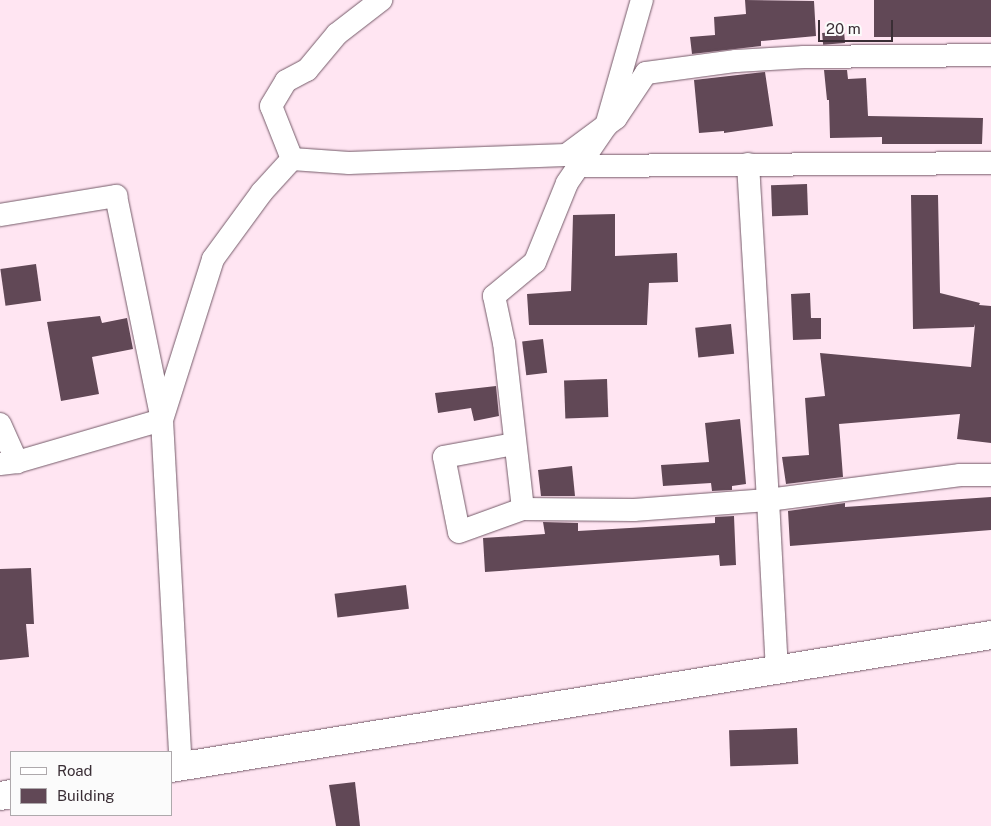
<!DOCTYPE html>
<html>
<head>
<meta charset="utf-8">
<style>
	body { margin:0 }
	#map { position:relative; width:991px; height:826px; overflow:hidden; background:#ffe5f2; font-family:"Public Sans",sans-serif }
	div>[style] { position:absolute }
	.building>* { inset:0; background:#614856; transform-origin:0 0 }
	.roads { filter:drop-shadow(0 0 1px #755b69) drop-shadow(0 0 1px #755b69) }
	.street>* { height:22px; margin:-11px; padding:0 11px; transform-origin:11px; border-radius:11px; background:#fff }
	.secondary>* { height:28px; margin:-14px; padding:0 14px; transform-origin:14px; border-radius:14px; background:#fff }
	span { translate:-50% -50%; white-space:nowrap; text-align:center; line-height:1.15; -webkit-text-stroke:5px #fbfbfb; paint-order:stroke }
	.legend { position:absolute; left:10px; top:751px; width:162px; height:65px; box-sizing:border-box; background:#fbfbfb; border:1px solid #aea9ac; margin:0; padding:6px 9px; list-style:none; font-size:15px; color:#3a2e35 }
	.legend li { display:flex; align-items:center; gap:10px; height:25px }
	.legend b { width:25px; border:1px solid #aea9ac }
	.scale { position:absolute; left:818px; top:20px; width:75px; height:22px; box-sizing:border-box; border:2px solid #3a2e35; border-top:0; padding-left:6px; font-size:15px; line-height:18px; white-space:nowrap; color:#3a2e35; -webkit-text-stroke:4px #fbfbfb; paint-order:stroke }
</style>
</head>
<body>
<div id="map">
	<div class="building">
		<i style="clip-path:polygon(745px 0,814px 1px,816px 36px,761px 41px,761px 46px,692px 54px,690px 37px,715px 35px,714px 17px,746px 14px)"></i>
		<i style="left:874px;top:0;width:117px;height:37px"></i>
		<i style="left:844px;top:31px;width:12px;height:22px;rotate:85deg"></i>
		<i style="clip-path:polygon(824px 70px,847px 70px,848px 79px,866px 78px,868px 116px,983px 118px,982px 144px,882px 144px,882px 137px,830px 138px,829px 100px,827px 100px)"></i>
		<i style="clip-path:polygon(765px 72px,773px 126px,724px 133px,724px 131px,699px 133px,694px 80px)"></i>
		<i style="left:807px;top:184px;width:31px;height:36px;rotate:88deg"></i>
		<i style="clip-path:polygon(911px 195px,938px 195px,940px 293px,980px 303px,979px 305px,991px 306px,991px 443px,957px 439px,960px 414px,839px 424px,843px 477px,786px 484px,782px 457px,809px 455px,805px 398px,825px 396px,820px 353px,971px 367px,975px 324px,974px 327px,913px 329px)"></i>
		<i style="clip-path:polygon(615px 214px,615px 256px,677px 253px,678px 282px,649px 283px,647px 325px,529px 325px,527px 294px,571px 291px,573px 215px)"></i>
		<i style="left:36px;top:264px;width:37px;height:36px;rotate:82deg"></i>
		<i style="clip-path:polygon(810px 293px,811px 318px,821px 318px,821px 339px,793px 340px,791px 294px)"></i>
		<i style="clip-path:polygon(100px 316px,102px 323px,127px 318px,133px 349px,92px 357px,99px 394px,61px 401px,47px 322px)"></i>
		<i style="left:731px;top:324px;width:30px;height:36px;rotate:84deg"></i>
		<i style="left:543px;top:339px;width:34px;height:21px;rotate:83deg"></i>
		<i style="left:607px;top:379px;width:38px;height:43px;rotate:88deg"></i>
		<i style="clip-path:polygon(496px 386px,499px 416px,474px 421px,471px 408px,438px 413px,435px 393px)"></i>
		<i style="clip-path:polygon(740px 419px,746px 484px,732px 486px,732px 490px,712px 491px,711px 483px,663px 486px,661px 465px,709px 462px,705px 423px)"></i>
		<i style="clip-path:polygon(572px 466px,575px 496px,541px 496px,538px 470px)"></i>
		<i style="clip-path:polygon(991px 497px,991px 530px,790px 546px,788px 511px,845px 503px,845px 507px)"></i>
		<i style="clip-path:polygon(734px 516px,736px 565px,720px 566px,719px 555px,485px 572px,483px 538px,545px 534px,543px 522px,578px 523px,578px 531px,715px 523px,715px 517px)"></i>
		<i style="clip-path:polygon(31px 568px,34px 624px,26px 624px,29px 657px,0 660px,0 569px)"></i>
		<i style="left:406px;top:585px;width:24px;height:72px;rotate:83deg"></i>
		<i style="left:797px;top:728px;width:36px;height:68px;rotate:88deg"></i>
		<i style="clip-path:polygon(355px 782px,360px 826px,336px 826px,329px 785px)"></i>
	</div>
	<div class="roads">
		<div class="street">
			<i style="left:292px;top:159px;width:57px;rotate:4deg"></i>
			<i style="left:349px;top:163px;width:217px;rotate:-2.1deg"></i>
			<i style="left:566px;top:155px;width:62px;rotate:-36.5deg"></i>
			<i style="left:616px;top:118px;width:54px;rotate:-56.3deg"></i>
			<i style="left:646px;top:73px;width:91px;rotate:-7.6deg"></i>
			<i style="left:736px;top:61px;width:68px;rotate:-3.4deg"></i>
			<i style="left:804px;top:57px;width:187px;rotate:-0.6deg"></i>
			<i style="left:292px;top:159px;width:57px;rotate:-111.6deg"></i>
			<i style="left:271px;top:106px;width:29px;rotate:-59deg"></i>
			<i style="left:286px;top:81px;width:24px;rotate:-28deg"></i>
			<i style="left:307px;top:70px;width:47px;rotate:-50.2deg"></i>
			<i style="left:337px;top:34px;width:56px;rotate:-37.7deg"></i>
			<i style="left:748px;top:164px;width:337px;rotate:86.6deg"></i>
			<i style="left:768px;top:500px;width:194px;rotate:-7.4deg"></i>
			<i style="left:960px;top:475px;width:31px"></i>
			<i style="left:579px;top:166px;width:412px;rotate:-0.4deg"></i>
			<i style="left:0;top:215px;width:118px;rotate:-9.3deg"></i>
			<i style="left:116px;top:196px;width:229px;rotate:78.4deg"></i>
			<i style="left:162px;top:420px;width:169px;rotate:-72.4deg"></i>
			<i style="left:213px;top:259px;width:83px;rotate:-53.8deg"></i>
			<i style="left:262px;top:192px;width:45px;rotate:-47.7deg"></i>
			<i style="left:0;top:424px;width:42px;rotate:65.9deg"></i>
			<i style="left:17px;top:462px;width:17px;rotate:173deg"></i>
			<i style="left:514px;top:444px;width:71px;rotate:169.5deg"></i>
			<i style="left:444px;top:457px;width:76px;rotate:78.7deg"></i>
			<i style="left:459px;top:532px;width:68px;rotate:-19.8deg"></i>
			<i style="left:523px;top:509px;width:167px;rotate:-96.5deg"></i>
			<i style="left:504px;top:343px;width:48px;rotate:-102deg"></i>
			<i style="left:494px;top:296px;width:53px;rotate:-39.7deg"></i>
			<i style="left:535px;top:262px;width:85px;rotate:-67.9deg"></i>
			<i style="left:567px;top:183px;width:69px;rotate:-55.6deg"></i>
			<i style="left:606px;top:126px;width:131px;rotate:-74.1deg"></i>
			<i style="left:17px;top:462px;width:151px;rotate:-16.2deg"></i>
			<i style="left:162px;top:420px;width:347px;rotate:86.9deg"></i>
			<i style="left:523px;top:509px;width:111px;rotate:0.5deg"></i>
			<i style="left:634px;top:510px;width:134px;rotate:-4.3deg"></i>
			<i style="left:768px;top:500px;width:170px;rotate:87deg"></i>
		</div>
		<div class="secondary">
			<i style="left:171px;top:768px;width:831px;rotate:-9.21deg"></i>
			<i style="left:0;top:796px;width:11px;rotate:-10deg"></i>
		</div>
	</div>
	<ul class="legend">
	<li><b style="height:6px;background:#fff"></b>Road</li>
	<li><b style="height:14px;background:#614856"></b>Building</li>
	</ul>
	<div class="scale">20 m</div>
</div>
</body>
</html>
